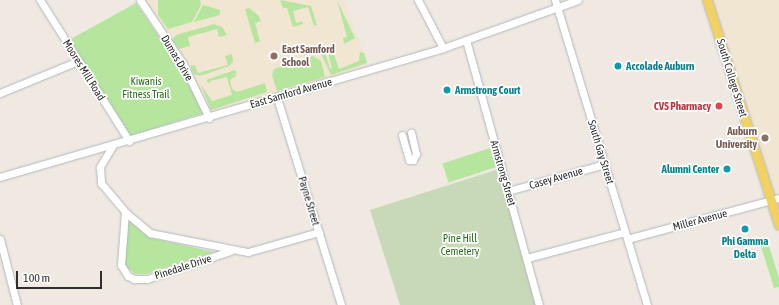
<!DOCTYPE html>
<html>
<head>
<meta charset="utf-8">
<style>
	body { margin:0 }
	#map { position:relative; width:779px; height:305px; overflow:hidden; background:#efe9e1; font-family:"Asap Condensed",sans-serif }
	div>[style] { position:absolute }
	.education>* { inset:0; background:#f0e6d1 }
	.green>* { inset:0; background:#b6e59e; transform-origin:0 0 }
	.cemetery>* { inset:0; background:#c8d9b8 }
	.roads { filter:drop-shadow(0 0 1px #b4b7c1) drop-shadow(0 0 1px #b4b7c1) }
	.minor>* { height:7px; margin:-3.5px; padding:0 3.5px; transform-origin:3.5px; border-radius:3.5px; background:#fff }
	.major>* { height:9px; margin:-4.5px; padding:0 4.5px; transform-origin:4.5px; border-radius:4.5px; background:#f2d163 }
	.dots>* { width:11px; height:11px; translate:-50% -50%; box-sizing:border-box; border:2px solid #fff; border-radius:50% }
	span { translate:-50% -50%; white-space:nowrap; text-align:center; line-height:1.15; -webkit-text-stroke:3.5px #fff; paint-order:stroke }
	.education-label { font-size:11px; color:#785e54; font-weight:700 }
	.left { translate:0 -50%; text-align:left }
	.right { translate:-100% -50%; text-align:right }
	.street-label { font-size:11px; color:#2e2e2e }
	.culture-label { font-size:11px; color:#0d838f; font-weight:700 }
	.park-label { font-size:11px; color:#2c6e1b }
	.health-label { font-size:11px; color:#be3a42; font-weight:700 }
	.scale { position:absolute; left:16px; top:271px; width:86px; height:18px; box-sizing:border-box; border:2px solid #2e2e2e; border-top:0; padding-left:5px; font-size:12px; line-height:14px; white-space:nowrap; color:#2e2e2e; -webkit-text-stroke:3px #fff; paint-order:stroke }
</style>
</head>
<body>
<div id="map">
	<div class="education">
		<i style="clip-path:polygon(145px 0,344px 0,368px 64px,365px 67px,210px 113px,193px 76px,152px 16px)"></i>
		<i style="clip-path:polygon(708px 0,779px 0,779px 225px)"></i>
	</div>
	<div class="green">
		<i style="clip-path:polygon(158px 0,200px 0,201px 5px,192px 22px,168px 29px,158px 15px)"></i>
		<i style="clip-path:polygon(280px 0,311px 6px,317px 25px,314px 26px,308px 7px,293px 11px,296px 23px,302px 21px,303px 24px,293px 27px,287px 8px,283px 8px)"></i>
		<i style="clip-path:polygon(337px 0,355px 38px,344px 44px,343px 38px,347px 37px)"></i>
		<i style="clip-path:polygon(136px 3px,180px 67px,204px 113px,130px 136px,69px 40px)"></i>
		<i style="clip-path:polygon(203px 5px,220px 10px,220px 15px,194px 22px)"></i>
		<i style="clip-path:polygon(249px 8px,258px 15px,261px 21px,255px 23px,260px 41px,255px 43px,245px 9px)"></i>
		<i style="clip-path:polygon(214px 24px,222px 27px,227px 35px,219px 37px,217px 29px,188px 37px,190px 46px,179px 49px,172px 40px,176px 35px)"></i>
		<i style="clip-path:polygon(318px 47px,325px 52px,330px 69px,332px 68px,327px 50px,329px 50px,333px 51px,339px 69px,359px 61px,360px 52px,364px 53px,367px 63px,331px 75px)"></i>
		<i style="clip-path:polygon(232px 54px,233px 62px,229px 66px,200px 76px,194px 74px,190px 66px,195px 65px,198px 73px,228px 65px,225px 56px)"></i>
		<i style="clip-path:polygon(313px 56px,321px 61px,325px 77px,277px 91px,272px 75px,274px 69px)"></i>
		<i style="clip-path:polygon(235px 70px,237px 74px,230px 75px,237px 75px,230px 80px,232px 89px,237px 92px,265px 83px,267px 92px,211px 110px,201px 85px,212px 101px,232px 95px,227px 77px,210px 81px,210px 84px,206px 80px)"></i>
		<i style="left:490px;top:148px;width:20px;height:50px;rotate:72deg"></i>
		<i style="clip-path:polygon(126px 216px,142px 232px,152px 238px,214px 252px,146px 274px,135px 274px,124px 265px)"></i>
		<i style="clip-path:polygon(763px 242px,769px 246px,779px 278px,779px 287px,774px 288px,760px 243px)"></i>
	</div>
	<div class="cemetery">
		<i style="clip-path:polygon(502px 168px,539px 305px,400px 305px,370px 210px)"></i>
	</div>
	<div class="roads">
		<div class="minor">
			<i style="left:40px;top:0;width:167px;rotate:57.7deg"></i>
			<i style="left:140px;top:0;width:77px;rotate:56.1deg"></i>
			<i style="left:183px;top:64px;width:60px;rotate:64.3deg"></i>
			<i style="left:418px;top:0;width:54px;rotate:62.5deg"></i>
			<i style="left:555px;top:0;width:319px;rotate:73.2deg"></i>
			<i style="left:466px;top:40px;width:275px;rotate:74.6deg"></i>
			<i style="left:0;top:93px;width:84px;rotate:-22.3deg"></i>
			<i style="left:277px;top:98px;width:217px;rotate:72.8deg"></i>
			<i style="left:402px;top:135px;width:26px;rotate:74deg"></i>
			<i style="left:409px;top:160px;width:4px"></i>
			<i style="left:413px;top:160px;width:7px;rotate:-63deg"></i>
			<i style="left:416px;top:154px;width:22px;rotate:-103deg"></i>
			<i style="left:113px;top:145px;width:26px;rotate:121deg"></i>
			<i style="left:100px;top:167px;width:16px;rotate:86deg"></i>
			<i style="left:101px;top:183px;width:38px;rotate:50deg"></i>
			<i style="left:125px;top:212px;width:33px;rotate:40deg"></i>
			<i style="left:150px;top:233px;width:100px;rotate:11deg"></i>
			<i style="left:248px;top:252px;width:74px;rotate:-15.7deg"></i>
			<i style="left:0;top:177px;width:461px;rotate:-16.2deg"></i>
			<i style="left:443px;top:48px;width:143px;rotate:-19.6deg"></i>
			<i style="left:508px;top:191px;width:101px;rotate:-15.6deg"></i>
			<i style="left:125px;top:212px;width:53px;rotate:94.3deg"></i>
			<i style="left:121px;top:265px;width:13px;rotate:58deg"></i>
			<i style="left:128px;top:276px;width:7px;rotate:27deg"></i>
			<i style="left:134px;top:279px;width:13px"></i>
			<i style="left:147px;top:279px;width:88px;rotate:-18.6deg"></i>
			<i style="left:0;top:239px;width:68px;rotate:75.6deg"></i>
			<i style="left:627px;top:239px;width:157px;rotate:-15.1deg"></i>
			<i style="left:527px;top:258px;width:101px;rotate:-14.9deg"></i>
		</div>
		<div class="major">
			<i style="left:707px;top:0;width:236px;rotate:72.3deg"></i>
		</div>
	</div>
	<div class="dots">
		<i style="left:274px;top:56px;background:#8d6e63"></i>
		<i style="left:618px;top:66px;background:#0f9aa8"></i>
		<i style="left:447px;top:90px;background:#0f9aa8"></i>
		<i style="left:719px;top:106px;background:#e0444e"></i>
		<i style="left:765px;top:138px;background:#8d6e63"></i>
		<i style="left:727px;top:169px;background:#0f9aa8"></i>
		<i style="left:745px;top:229px;background:#0f9aa8"></i>
	</div>
	<div class="education-label">
		<span class="left" style="left:282px;top:56px">East Samford<br>School</span>
		<span class="right" style="left:757px;top:138px">Auburn<br>University</span>
	</div>
	<div class="street-label">
		<span style="left:177px;top:58px;rotate:59deg">Dumas Drive</span>
		<span style="left:84px;top:70px;rotate:58deg">Moores Mill Road</span>
		<span style="left:732px;top:78px;rotate:73deg">South College Street</span>
		<span style="left:291px;top:93px;rotate:-16deg">East Samford Avenue</span>
		<span style="left:601px;top:152px;rotate:73deg">South Gay Street</span>
		<span style="left:503px;top:173px;rotate:74deg">Armstrong Street</span>
		<span style="left:556px;top:178px;rotate:-16deg">Casey Avenue</span>
		<span style="left:309px;top:201px;rotate:73deg">Payne Street</span>
		<span style="left:700px;top:220px;rotate:-15deg">Miller Avenue</span>
		<span style="left:183px;top:267px;rotate:-18deg">Pinedale Drive</span>
	</div>
	<div class="culture-label">
		<span class="left" style="left:626px;top:66px">Accolade Auburn</span>
		<span class="left" style="left:455px;top:90px">Armstrong Court</span>
		<span class="right" style="left:719px;top:169px">Alumni Center</span>
		<span style="left:745px;top:248px">Phi Gamma<br>Delta</span>
	</div>
	<div class="park-label">
		<span style="left:146px;top:88px">Kiwanis<br>Fitness Trail</span>
		<span style="left:460px;top:245px">Pine Hill<br>Cemetery</span>
	</div>
	<div class="health-label">
		<span class="right" style="left:711px;top:106px">CVS Pharmacy</span>
	</div>
	<div class="scale">100 m</div>
</div>
</body>
</html>
